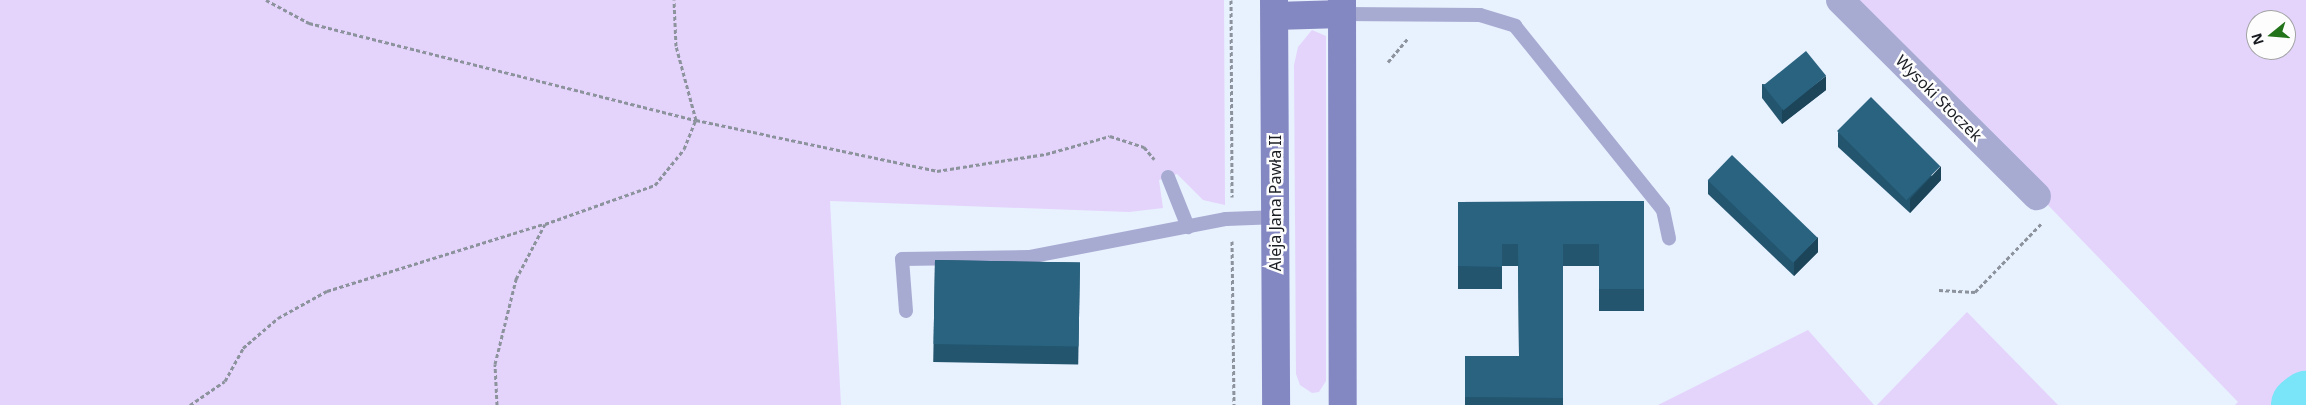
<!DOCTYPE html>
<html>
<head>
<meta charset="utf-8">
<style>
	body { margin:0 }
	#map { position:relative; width:2306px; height:405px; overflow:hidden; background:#e8f1fe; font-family:"Noto Sans",sans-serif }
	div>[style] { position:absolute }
	.green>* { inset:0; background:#e4d4fc }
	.river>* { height:58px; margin:-29px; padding:0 29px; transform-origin:29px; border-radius:29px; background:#7ae4f8 }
	.path>* { height:3px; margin-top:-1.5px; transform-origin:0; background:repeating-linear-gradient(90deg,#8c939d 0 4px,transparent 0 6.5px) }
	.lane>* { height:14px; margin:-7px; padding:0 7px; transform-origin:7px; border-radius:7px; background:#a7abd2 }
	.street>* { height:28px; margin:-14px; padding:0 14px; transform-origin:14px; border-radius:14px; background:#a7abd2 }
	.secondary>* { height:28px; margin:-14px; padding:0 14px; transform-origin:14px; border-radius:14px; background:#8488c2 }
	.wall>* { inset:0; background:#23556e; transform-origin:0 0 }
	.shaded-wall>* { inset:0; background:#1d455a }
	.building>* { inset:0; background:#296380; transform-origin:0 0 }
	span { translate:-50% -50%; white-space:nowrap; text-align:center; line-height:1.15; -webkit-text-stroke:5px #fdfdfd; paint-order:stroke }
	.street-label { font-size:16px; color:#191d22 }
	.north { position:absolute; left:2246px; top:10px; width:50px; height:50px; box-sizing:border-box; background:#fdfdfd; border:1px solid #a2a3a5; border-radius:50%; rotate:253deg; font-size:14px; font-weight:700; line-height:20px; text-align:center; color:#191d22 }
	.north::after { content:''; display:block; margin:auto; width:18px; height:22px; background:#23731a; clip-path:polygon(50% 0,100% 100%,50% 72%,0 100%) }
</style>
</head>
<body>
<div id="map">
	<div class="green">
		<i style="clip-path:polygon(0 0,1224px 0,1225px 205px,1203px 200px,1177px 174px,1159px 180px,1163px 208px,1129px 212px,830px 201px,841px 405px,0 405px)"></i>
		<i style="clip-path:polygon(evenodd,1850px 0,2306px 0,2306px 405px,2235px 405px,2238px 402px,1850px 0,2256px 20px,2286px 20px,2286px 50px,2256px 50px,2256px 20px)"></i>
		<i style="clip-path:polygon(1312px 30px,1326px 36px,1326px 381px,1319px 392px,1312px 393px,1300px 385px,1296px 374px,1294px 65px,1298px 47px)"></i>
		<i style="clip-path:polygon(1967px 312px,2058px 405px,1877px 405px)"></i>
		<i style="clip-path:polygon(1808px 330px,1874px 405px,1658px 405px)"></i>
	</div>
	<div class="river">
		<i style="left:2300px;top:405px;width:8px;rotate:-40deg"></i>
	</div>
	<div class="path">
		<i style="left:266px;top:0;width:49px;rotate:28.1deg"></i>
		<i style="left:309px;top:23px;width:399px;rotate:14.1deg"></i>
		<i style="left:696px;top:120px;width:246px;rotate:11.9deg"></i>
		<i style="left:937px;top:171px;width:110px;rotate:-8.9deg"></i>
		<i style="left:1046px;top:154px;width:66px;rotate:-15.7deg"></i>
		<i style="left:1110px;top:136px;width:36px;rotate:18deg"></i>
		<i style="left:1144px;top:147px;width:16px;rotate:50deg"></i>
		<i style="left:1231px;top:0;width:197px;rotate:89.7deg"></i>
		<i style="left:1388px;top:62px;width:31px;rotate:-50deg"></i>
		<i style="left:1232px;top:241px;width:164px;rotate:89.3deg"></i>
		<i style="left:1939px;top:290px;width:36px;rotate:3deg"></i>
		<i style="left:1975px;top:292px;width:95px;rotate:-45.9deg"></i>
		<i style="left:190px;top:405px;width:42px;rotate:-34.4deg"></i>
		<i style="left:225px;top:381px;width:38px;rotate:-61deg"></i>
		<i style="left:243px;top:348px;width:46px;rotate:-40.6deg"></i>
		<i style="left:278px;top:318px;width:56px;rotate:-28.9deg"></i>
		<i style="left:327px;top:291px;width:227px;rotate:-17.2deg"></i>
		<i style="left:497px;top:405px;width:41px;rotate:-92.8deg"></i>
		<i style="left:495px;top:364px;width:88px;rotate:-76.1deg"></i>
		<i style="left:516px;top:279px;width:62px;rotate:-62.2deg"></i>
		<i style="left:545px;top:224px;width:117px;rotate:-19.5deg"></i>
		<i style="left:655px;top:185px;width:46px;rotate:-51.1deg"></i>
		<i style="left:684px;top:149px;width:31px;rotate:-68deg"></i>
		<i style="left:696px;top:120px;width:77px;rotate:-105.1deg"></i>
		<i style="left:676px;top:46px;width:46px;rotate:-92.5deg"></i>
	</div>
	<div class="lane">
		<i style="left:1342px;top:14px;width:138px;rotate:0.4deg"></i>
		<i style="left:1480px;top:15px;width:37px;rotate:17deg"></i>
		<i style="left:1515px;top:26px;width:236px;rotate:51.2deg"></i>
		<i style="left:1663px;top:210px;width:29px;rotate:78deg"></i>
		<i style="left:1168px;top:177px;width:54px;rotate:68.2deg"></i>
		<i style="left:906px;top:311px;width:52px;rotate:-94.4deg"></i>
		<i style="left:902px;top:259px;width:127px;rotate:-0.9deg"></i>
		<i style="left:1029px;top:257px;width:201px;rotate:-10.9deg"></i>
		<i style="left:1226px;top:219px;width:49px;rotate:-2.3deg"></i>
	</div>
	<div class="street">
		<i style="left:1840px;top:0;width:278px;rotate:44.9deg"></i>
	</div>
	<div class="secondary">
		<i style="left:1274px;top:0;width:405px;rotate:89.7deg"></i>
		<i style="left:1342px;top:0;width:405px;rotate:89.9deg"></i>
		<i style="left:1275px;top:16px;width:67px;rotate:-1.7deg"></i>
	</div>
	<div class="wall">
		<i style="clip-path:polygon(1762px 84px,1826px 90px,1782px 124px,1762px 98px)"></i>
		<i style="clip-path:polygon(1838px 132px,1941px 180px,1910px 213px,1838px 147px)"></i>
		<i style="clip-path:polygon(1708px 180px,1818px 252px,1794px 276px,1708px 194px)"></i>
		<i style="clip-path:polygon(1644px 201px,1644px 311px,1599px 311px,1599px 266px,1563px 266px,1563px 405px,1465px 405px,1465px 356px,1519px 356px,1518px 266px,1502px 266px,1502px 289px,1458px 289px,1458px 202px)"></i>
		<i style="left:935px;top:260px;width:145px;height:102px;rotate:1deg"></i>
	</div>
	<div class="shaded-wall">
		<i style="clip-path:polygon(1826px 76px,1826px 90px,1782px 124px,1782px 109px)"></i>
		<i style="clip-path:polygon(1941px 166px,1941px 180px,1910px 213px,1910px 199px)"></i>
		<i style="clip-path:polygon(1818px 237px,1818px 252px,1794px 276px,1794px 261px)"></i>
	</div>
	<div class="building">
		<i style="left:1806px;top:51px;width:32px;height:55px;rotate:51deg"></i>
		<i style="left:1871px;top:97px;width:98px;height:48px;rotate:45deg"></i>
		<i style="left:1732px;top:155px;width:119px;height:35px;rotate:44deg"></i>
		<i style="clip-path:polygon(1644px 201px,1644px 289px,1599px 289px,1599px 244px,1563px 244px,1563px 398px,1465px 397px,1465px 356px,1519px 356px,1518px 244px,1502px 244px,1502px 267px,1458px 266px,1458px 202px)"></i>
		<i style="left:935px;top:260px;width:145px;height:84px;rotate:1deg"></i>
	</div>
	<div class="street-label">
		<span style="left:1939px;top:98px;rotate:45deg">Wysoki Stoczek</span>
		<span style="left:1275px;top:203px;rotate:-90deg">Aleja Jana Pawła II</span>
	</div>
	<div class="north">N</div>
</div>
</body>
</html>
